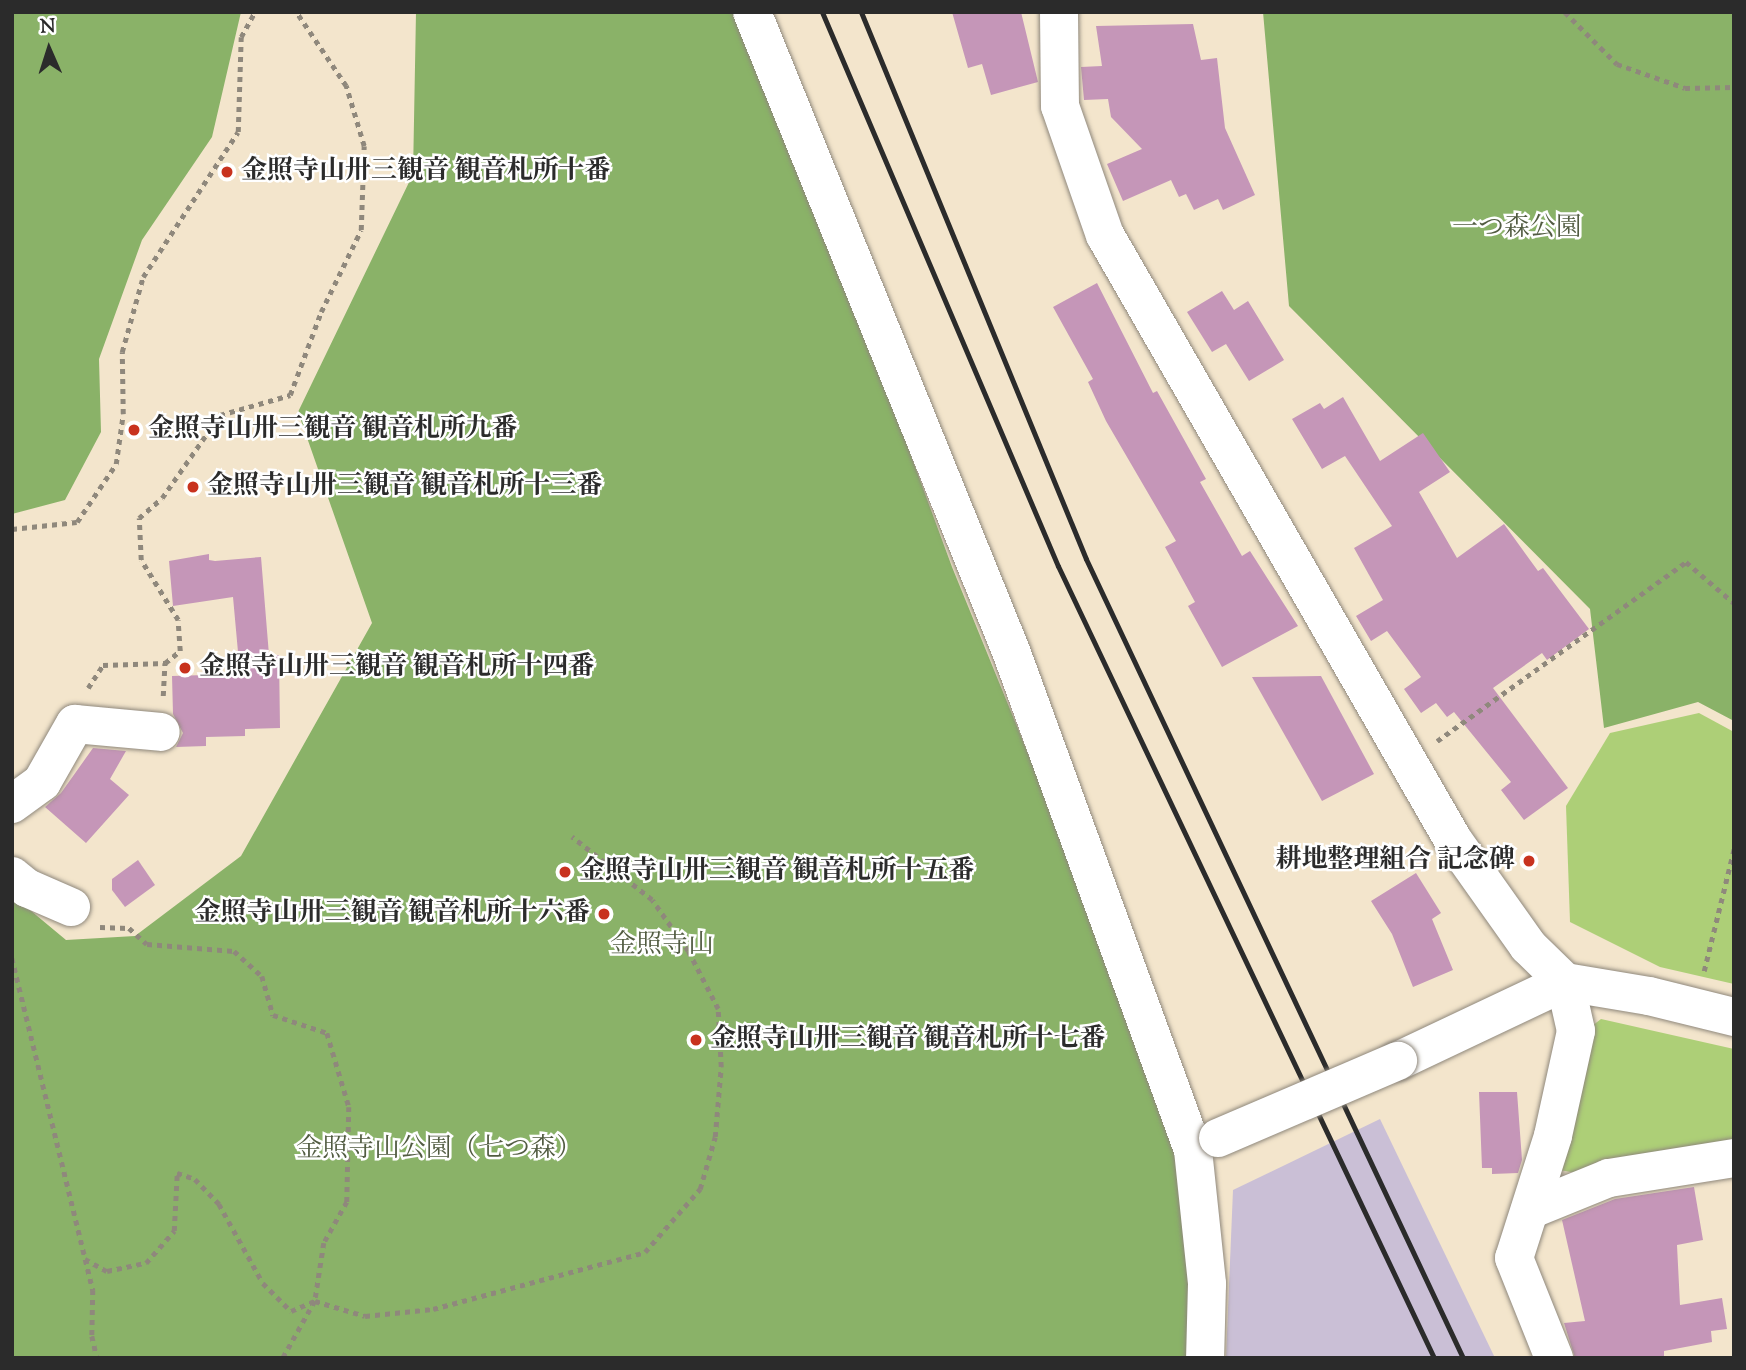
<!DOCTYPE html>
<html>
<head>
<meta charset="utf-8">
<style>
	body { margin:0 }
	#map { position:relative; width:1746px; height:1370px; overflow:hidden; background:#f3e5cc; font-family:"Sorts Mill Goudy","Noto Serif JP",serif }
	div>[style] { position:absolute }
	.industrial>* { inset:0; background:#cabfd6 }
	.green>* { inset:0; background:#adcf77 }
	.forest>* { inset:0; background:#8ab268 }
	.building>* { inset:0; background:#c596b8 }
	.path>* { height:4.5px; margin-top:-2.25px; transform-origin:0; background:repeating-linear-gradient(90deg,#8f887c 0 5px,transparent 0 10px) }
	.roads { filter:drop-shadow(0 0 2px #8f887c) drop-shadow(0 0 2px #8f887c) }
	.street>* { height:38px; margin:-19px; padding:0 19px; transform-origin:19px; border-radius:19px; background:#fff }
	.rail>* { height:5px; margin:-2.5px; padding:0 2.5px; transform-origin:2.5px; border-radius:2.5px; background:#2b2b2b }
	.bridges { filter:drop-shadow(0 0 2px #8f887c) drop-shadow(0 0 2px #8f887c) }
	.street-bridge>* { height:38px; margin:-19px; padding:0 19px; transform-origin:19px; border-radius:19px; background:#fff }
	.dots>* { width:19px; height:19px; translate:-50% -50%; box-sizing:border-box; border:4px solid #fff; border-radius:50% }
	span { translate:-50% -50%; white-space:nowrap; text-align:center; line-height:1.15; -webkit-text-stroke:5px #fff; paint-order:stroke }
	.poi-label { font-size:26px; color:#2b2b2b; font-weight:700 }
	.left { translate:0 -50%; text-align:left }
	.right { translate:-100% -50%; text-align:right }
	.park-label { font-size:26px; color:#525c42 }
	.frame { position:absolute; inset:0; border:14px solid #2b2b2b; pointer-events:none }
	.north { position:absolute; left:14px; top:14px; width:70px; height:70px; -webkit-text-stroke:5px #fff; paint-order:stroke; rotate:357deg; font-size:19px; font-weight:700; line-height:28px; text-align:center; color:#2b2b2b }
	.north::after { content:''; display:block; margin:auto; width:24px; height:32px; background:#2b2b2b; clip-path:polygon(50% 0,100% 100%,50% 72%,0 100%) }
</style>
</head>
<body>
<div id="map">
	<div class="industrial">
		<i style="clip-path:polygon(1380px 1119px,1495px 1358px,1226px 1358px,1233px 1190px)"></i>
	</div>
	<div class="green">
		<i style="clip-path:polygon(1699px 713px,1734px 732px,1734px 984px,1660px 967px,1570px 922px,1566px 806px,1610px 733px)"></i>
		<i style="clip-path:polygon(1601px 1019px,1734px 1049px,1734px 1148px,1577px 1173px,1559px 1170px,1592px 1026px)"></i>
	</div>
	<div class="forest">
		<i style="clip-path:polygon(12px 12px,241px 12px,212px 137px,142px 240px,99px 359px,101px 432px,65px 500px,12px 514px)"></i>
		<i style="clip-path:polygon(416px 12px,748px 12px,952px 567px,1047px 800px,1211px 1232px,1194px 1358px,12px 1358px,12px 895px,66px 940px,135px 936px,241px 856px,372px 623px,298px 412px,413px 174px)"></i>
		<i style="clip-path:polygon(1263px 12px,1734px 12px,1734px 721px,1698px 702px,1604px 728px,1590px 609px,1289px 306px)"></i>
	</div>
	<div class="building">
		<i style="clip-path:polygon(952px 12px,1021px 12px,1038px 82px,991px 95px,982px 64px,968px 68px)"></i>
		<i style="clip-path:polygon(1193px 24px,1201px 60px,1217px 58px,1225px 128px,1255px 195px,1223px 210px,1218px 199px,1194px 210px,1186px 194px,1179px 197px,1171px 180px,1123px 201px,1107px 164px,1142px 149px,1111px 117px,1108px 99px,1084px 100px,1081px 67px,1102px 66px,1096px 26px)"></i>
		<i style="clip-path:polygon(1097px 283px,1153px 393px,1157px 391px,1206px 479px,1200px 482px,1242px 556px,1250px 551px,1298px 626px,1222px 667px,1188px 606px,1195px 602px,1165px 547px,1176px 541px,1106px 421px,1088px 382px,1093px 379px,1053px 307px)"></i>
		<i style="clip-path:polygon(1222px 291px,1234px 310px,1248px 301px,1284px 360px,1249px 381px,1226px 344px,1212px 352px,1187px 312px)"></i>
		<i style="clip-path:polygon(1343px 397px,1380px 461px,1423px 433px,1450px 472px,1419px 492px,1457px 558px,1504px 524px,1538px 571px,1543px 568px,1589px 629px,1547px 660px,1542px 653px,1493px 688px,1568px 788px,1524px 820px,1501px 790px,1511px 782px,1454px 712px,1447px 717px,1436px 703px,1421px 713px,1404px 689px,1421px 677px,1387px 631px,1371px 641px,1356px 616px,1383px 600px,1354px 548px,1392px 526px,1345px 456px,1322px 469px,1292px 419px,1320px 403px,1324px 409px)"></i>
		<i style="clip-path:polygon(209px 554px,209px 560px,215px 561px,261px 557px,269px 655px,279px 655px,280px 728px,245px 729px,245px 736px,206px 737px,206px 746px,176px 747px,183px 733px,173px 714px,172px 676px,240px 674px,233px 597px,173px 606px,169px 561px)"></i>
		<i style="clip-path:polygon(1321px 676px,1374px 774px,1322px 801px,1252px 677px)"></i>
		<i style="clip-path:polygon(93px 748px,126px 751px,110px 779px,129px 795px,86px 843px,45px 807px,61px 793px)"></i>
		<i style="clip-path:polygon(138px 860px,155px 885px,125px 907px,112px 890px,112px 879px)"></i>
		<i style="clip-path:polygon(1416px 873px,1441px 913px,1432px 919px,1453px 970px,1413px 987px,1392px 934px,1371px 901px)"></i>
		<i style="clip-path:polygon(1479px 1092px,1517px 1092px,1522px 1160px,1518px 1173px,1492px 1174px,1492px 1168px,1482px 1168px)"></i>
		<i style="clip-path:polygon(1694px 1187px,1703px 1240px,1677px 1245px,1680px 1305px,1722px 1298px,1727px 1329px,1711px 1331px,1712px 1342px,1664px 1351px,1664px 1358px,1575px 1358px,1564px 1323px,1585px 1321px,1562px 1220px,1615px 1199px)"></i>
	</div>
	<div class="path">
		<i style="left:1565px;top:12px;width:74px;rotate:45deg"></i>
		<i style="left:1617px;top:64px;width:72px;rotate:19.4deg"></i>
		<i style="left:1685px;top:88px;width:49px;rotate:-1.2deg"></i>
		<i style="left:12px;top:529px;width:65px;rotate:-6.1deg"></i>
		<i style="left:77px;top:522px;width:70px;rotate:-56.1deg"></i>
		<i style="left:116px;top:464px;width:50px;rotate:-82deg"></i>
		<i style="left:123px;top:414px;width:62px;rotate:-90.9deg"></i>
		<i style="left:122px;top:352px;width:78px;rotate:-74.4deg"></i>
		<i style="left:143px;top:277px;width:173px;rotate:-56.8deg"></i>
		<i style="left:238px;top:132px;width:95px;rotate:-88.2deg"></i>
		<i style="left:241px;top:37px;width:29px;rotate:-61deg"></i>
		<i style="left:88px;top:688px;width:27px;rotate:-57deg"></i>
		<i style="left:103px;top:665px;width:62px;rotate:-1.8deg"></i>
		<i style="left:163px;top:696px;width:33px;rotate:-87deg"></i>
		<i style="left:165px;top:663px;width:19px;rotate:-39deg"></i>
		<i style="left:180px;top:651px;width:31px;rotate:-94deg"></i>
		<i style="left:178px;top:620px;width:70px;rotate:-121.7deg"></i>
		<i style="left:141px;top:560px;width:42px;rotate:-92.7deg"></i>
		<i style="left:139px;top:518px;width:30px;rotate:-41deg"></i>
		<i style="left:162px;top:498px;width:101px;rotate:-55.1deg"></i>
		<i style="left:220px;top:415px;width:73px;rotate:-15.9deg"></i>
		<i style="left:290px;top:395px;width:89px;rotate:-69.5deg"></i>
		<i style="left:321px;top:312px;width:91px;rotate:-64deg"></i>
		<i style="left:361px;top:230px;width:84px;rotate:-88deg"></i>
		<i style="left:364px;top:146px;width:63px;rotate:-106.7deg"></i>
		<i style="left:346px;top:86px;width:89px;rotate:-124deg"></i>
		<i style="left:1437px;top:741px;width:307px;rotate:-35.7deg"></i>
		<i style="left:1686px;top:562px;width:63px;rotate:40.5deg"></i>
		<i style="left:100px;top:927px;width:29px;rotate:2deg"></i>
		<i style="left:129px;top:928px;width:24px;rotate:42deg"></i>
		<i style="left:147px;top:944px;width:87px;rotate:4.6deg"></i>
		<i style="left:234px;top:951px;width:38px;rotate:42deg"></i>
		<i style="left:262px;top:976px;width:41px;rotate:74.2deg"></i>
		<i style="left:273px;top:1015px;width:57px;rotate:18.4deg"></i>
		<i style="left:327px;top:1033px;width:77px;rotate:73.4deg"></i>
		<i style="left:349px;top:1107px;width:95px;rotate:91.2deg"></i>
		<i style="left:347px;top:1202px;width:47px;rotate:119.3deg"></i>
		<i style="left:324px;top:1243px;width:59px;rotate:98.8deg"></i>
		<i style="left:315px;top:1301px;width:65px;rotate:119.3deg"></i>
		<i style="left:12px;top:958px;width:342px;rotate:76.3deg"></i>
		<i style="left:93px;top:1290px;width:46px;rotate:91.2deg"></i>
		<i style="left:92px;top:1336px;width:23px;rotate:77deg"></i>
		<i style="left:1704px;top:971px;width:126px;rotate:-76.2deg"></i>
		<i style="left:85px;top:1259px;width:25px;rotate:29deg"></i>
		<i style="left:107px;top:1271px;width:40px;rotate:-12deg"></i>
		<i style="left:146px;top:1263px;width:43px;rotate:-48.8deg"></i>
		<i style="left:174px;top:1231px;width:58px;rotate:-87deg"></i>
		<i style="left:177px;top:1173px;width:19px;rotate:18deg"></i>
		<i style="left:195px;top:1179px;width:35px;rotate:46deg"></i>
		<i style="left:219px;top:1204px;width:90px;rotate:60.9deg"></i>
		<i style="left:263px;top:1283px;width:40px;rotate:45deg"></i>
		<i style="left:291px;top:1311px;width:26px;rotate:-23deg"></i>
		<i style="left:315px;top:1301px;width:52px;rotate:16.7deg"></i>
		<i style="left:365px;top:1316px;width:68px;rotate:-5.9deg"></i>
		<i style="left:433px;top:1309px;width:220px;rotate:-15deg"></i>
		<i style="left:645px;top:1252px;width:84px;rotate:-48.9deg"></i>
		<i style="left:700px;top:1189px;width:54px;rotate:-73.9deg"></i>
		<i style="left:715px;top:1137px;width:70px;rotate:-85.1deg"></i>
		<i style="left:721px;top:1067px;width:58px;rotate:-93deg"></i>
		<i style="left:718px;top:1009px;width:65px;rotate:-117.3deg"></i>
		<i style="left:688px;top:951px;width:62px;rotate:-125.2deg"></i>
		<i style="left:652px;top:900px;width:102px;rotate:-141.8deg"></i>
	</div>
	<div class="roads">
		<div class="street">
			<i style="left:752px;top:12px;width:689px;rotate:67.94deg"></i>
			<i style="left:1011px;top:651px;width:531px;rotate:69.96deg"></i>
			<i style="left:1193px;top:1150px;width:135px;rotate:84deg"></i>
			<i style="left:1207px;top:1284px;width:74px;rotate:91.5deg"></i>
			<i style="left:1059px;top:12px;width:94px;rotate:89.4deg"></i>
			<i style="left:1060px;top:106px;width:137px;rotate:70.8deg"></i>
			<i style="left:1105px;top:235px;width:698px;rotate:60.09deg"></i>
			<i style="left:1453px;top:840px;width:130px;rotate:54.7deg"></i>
			<i style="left:1528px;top:946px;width:52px;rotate:44.2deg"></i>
			<i style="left:1565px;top:982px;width:85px;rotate:9.5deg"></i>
			<i style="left:1649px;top:996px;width:88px;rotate:13.9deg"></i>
			<i style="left:12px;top:804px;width:37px;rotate:-36deg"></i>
			<i style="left:42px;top:782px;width:67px;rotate:-60.4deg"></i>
			<i style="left:75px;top:724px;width:86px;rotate:5.3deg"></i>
			<i style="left:12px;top:876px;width:19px;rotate:39deg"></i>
			<i style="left:27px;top:888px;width:48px;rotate:23.4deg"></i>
			<i style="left:1398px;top:1061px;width:185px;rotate:-25.3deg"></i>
			<i style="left:1565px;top:982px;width:50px;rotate:77.3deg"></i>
			<i style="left:1576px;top:1031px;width:107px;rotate:102.4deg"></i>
			<i style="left:1553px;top:1136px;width:128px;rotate:107.7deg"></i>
			<i style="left:1514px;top:1258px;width:108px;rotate:68.2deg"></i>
			<i style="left:1530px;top:1210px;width:85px;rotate:-22.1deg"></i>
			<i style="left:1609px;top:1178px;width:127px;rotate:-9.1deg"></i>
		</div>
	</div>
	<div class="rail">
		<i style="left:822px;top:12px;width:602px;rotate:66.93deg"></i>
		<i style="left:1058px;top:566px;width:877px;rotate:64.6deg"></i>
		<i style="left:861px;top:12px;width:591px;rotate:67.64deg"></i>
		<i style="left:1086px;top:559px;width:883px;rotate:64.74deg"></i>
	</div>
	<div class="bridges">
		<div class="street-bridge">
			<i style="left:1218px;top:1138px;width:196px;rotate:-23.2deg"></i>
		</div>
	</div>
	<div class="dots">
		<i style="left:227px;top:172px;background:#c8321e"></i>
		<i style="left:134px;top:430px;background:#c8321e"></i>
		<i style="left:193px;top:487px;background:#c8321e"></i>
		<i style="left:185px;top:668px;background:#c8321e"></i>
		<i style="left:1529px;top:861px;background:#c8321e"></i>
		<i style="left:565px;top:872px;background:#c8321e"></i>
		<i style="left:604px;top:914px;background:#c8321e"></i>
		<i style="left:696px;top:1040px;background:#c8321e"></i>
	</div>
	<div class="poi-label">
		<span class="left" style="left:241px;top:172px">金照寺山卅三観音 観音札所十番</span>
		<span class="left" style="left:148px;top:430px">金照寺山卅三観音 観音札所九番</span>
		<span class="left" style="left:207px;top:487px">金照寺山卅三観音 観音札所十三番</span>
		<span class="left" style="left:199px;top:668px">金照寺山卅三観音 観音札所十四番</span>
		<span class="right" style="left:1515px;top:861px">耕地整理組合 記念碑</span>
		<span class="left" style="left:579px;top:872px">金照寺山卅三観音 観音札所十五番</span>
		<span class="right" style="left:590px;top:914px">金照寺山卅三観音 観音札所十六番</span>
		<span class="left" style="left:710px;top:1040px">金照寺山卅三観音 観音札所十七番</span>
	</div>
	<div class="park-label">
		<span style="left:1517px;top:229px">一つ森公園</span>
		<span style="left:662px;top:946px">金照寺山</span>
		<span style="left:439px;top:1150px">金照寺山公園（七つ森）</span>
	</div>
	<div class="frame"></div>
	<div class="north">N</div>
</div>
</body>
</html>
